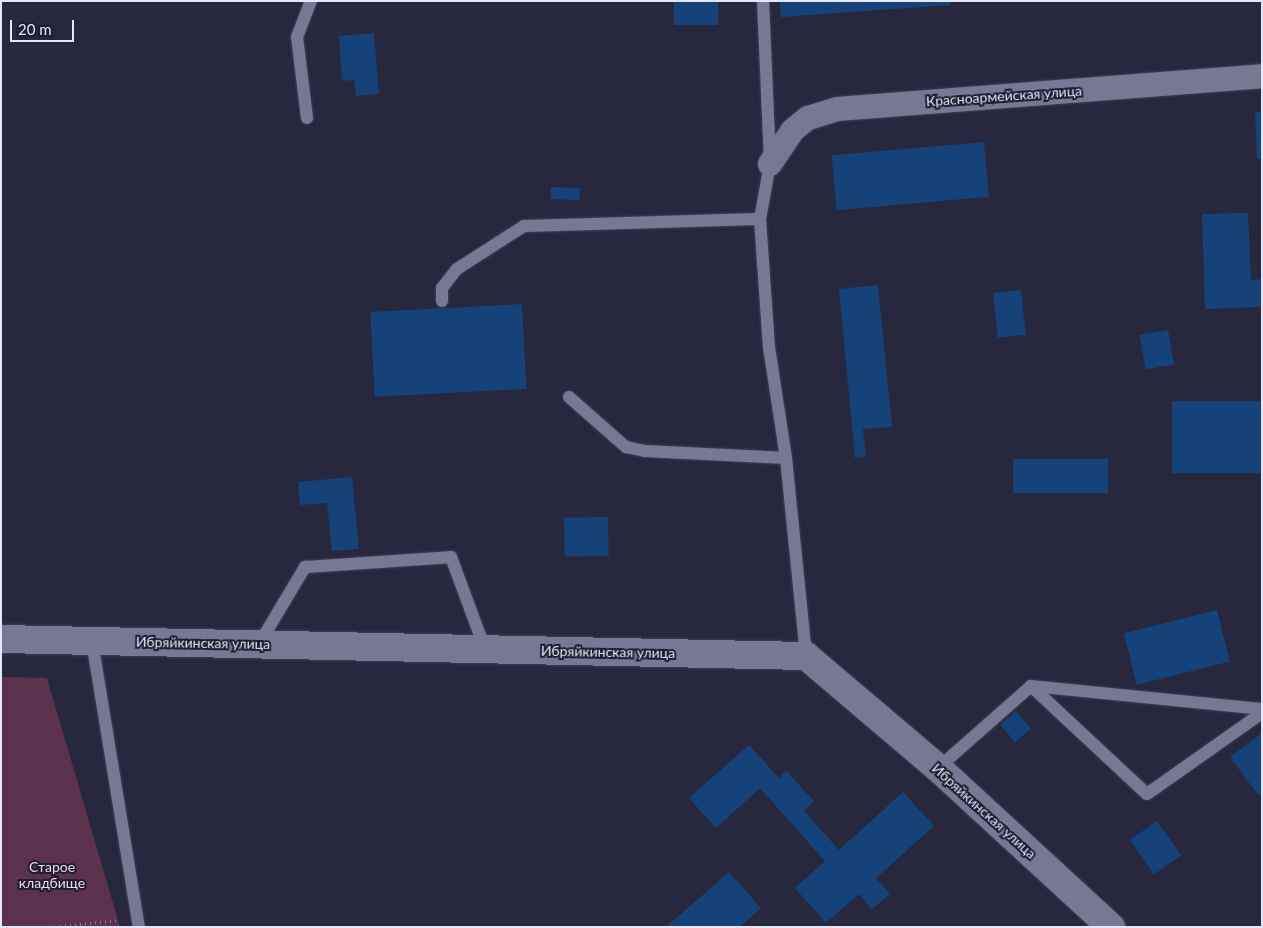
<!DOCTYPE html>
<html>
<head>
<meta charset="utf-8">
<style>
	body { margin:0 }
	#map { position:relative; width:1263px; height:928px; overflow:hidden; background:#27273e; font-family:Lato,sans-serif }
	div>[style] { position:absolute }
	.green>* { inset:0; background:#5a324e }
	.building>* { inset:0; background:#154379; transform-origin:0 0 }
	.path>* { height:3px; margin-top:-1.5px; transform-origin:0; background:repeating-linear-gradient(90deg,#7d7d91 0 1px,transparent 0 5px) }
	.roads { filter:drop-shadow(0 0 1px #434356) drop-shadow(0 0 1px #434356) }
	.service>* { height:12px; margin:-6px; padding:0 6px; transform-origin:6px; border-radius:6px; background:#777893 }
	.minor>* { height:24px; margin:-12px; padding:0 12px; transform-origin:12px; border-radius:12px; background:#777893 }
	.tertiary>* { height:28px; margin:-14px; padding:0 14px; transform-origin:14px; border-radius:14px; background:#777893 }
	span { translate:-50% -50%; white-space:nowrap; text-align:center; line-height:1.15; -webkit-text-stroke:4px #1d1d33; paint-order:stroke }
	.street-label { font-size:14px; color:#e6e6f6 }
	.park-label { font-size:14px; color:#f9d2ec }
	.frame { position:absolute; inset:0; border:2px solid #e6e6f6; pointer-events:none }
	.scale { position:absolute; left:10px; top:20px; width:64px; height:22px; box-sizing:border-box; border:2px solid #e6e6f6; border-top:0; padding-left:6px; font-size:15px; line-height:18px; white-space:nowrap; color:#e6e6f6; -webkit-text-stroke:4px #1d1d33; paint-order:stroke }
</style>
</head>
<body>
<div id="map">
	<div class="green">
		<i style="clip-path:polygon(1px 677px,47px 678px,120px 927px,1px 927px)"></i>
	</div>
	<div class="building">
		<i style="left:674px;top:1px;width:44px;height:24px"></i>
		<i style="clip-path:polygon(780px 1px,950px 1px,950px 5px,781px 17px)"></i>
		<i style="clip-path:polygon(374px 33px,379px 94px,356px 96px,354px 80px,342px 81px,339px 36px)"></i>
		<i style="clip-path:polygon(1255px 112px,1262px 112px,1262px 159px,1257px 159px)"></i>
		<i style="left:984px;top:142px;width:55px;height:153px;rotate:85deg"></i>
		<i style="left:551px;top:187px;width:29px;height:12px;rotate:2deg"></i>
		<i style="clip-path:polygon(1248px 213px,1251px 280px,1262px 279px,1262px 307px,1205px 309px,1202px 214px)"></i>
		<i style="clip-path:polygon(878px 285px,892px 427px,863px 429px,866px 457px,855px 458px,839px 289px)"></i>
		<i style="left:1021px;top:290px;width:45px;height:28px;rotate:84deg"></i>
		<i style="left:522px;top:304px;width:85px;height:152px;rotate:87deg"></i>
		<i style="left:1168px;top:330px;width:35px;height:29px;rotate:80deg"></i>
		<i style="left:1262px;top:401px;width:72px;height:90px;rotate:90deg"></i>
		<i style="left:1108px;top:459px;width:34px;height:95px;rotate:90deg"></i>
		<i style="clip-path:polygon(352px 477px,359px 549px,332px 551px,327px 503px,300px 505px,298px 482px)"></i>
		<i style="left:608px;top:517px;width:39px;height:44px;rotate:89deg"></i>
		<i style="left:1217px;top:610px;width:53px;height:96px;rotate:76deg"></i>
		<i style="left:1016px;top:711px;width:23px;height:21px;rotate:49deg"></i>
		<i style="clip-path:polygon(1262px 733px,1262px 793px,1258px 795px,1230px 757px)"></i>
		<i style="clip-path:polygon(749px 745px,779px 778px,786px 771px,814px 801px,804px 811px,839px 850px,903px 792px,934px 826px,876px 878px,890px 894px,872px 909px,859px 894px,826px 923px,795px 888px,825px 861px,760px 788px,716px 828px,689px 798px)"></i>
		<i style="left:1157px;top:821px;width:42px;height:33px;rotate:55deg"></i>
		<i style="clip-path:polygon(729px 872px,761px 908px,740px 927px,666px 927px)"></i>
	</div>
	<div class="path">
		<i style="left:50px;top:927px;width:70px;rotate:-5.7deg"></i>
	</div>
	<div class="roads">
		<div class="service">
			<i style="left:763px;top:1px;width:163px;rotate:87.5deg"></i>
			<i style="left:770px;top:164px;width:56px;rotate:100.3deg"></i>
			<i style="left:760px;top:219px;width:128px;rotate:86deg"></i>
			<i style="left:769px;top:347px;width:112px;rotate:81.3deg"></i>
			<i style="left:786px;top:458px;width:199px;rotate:84.2deg"></i>
			<i style="left:307px;top:118px;width:82px;rotate:-97deg"></i>
			<i style="left:297px;top:37px;width:39px;rotate:-69deg"></i>
			<i style="left:442px;top:301px;width:13px;rotate:-90deg"></i>
			<i style="left:442px;top:288px;width:24px;rotate:-52deg"></i>
			<i style="left:457px;top:269px;width:80px;rotate:-32.7deg"></i>
			<i style="left:524px;top:226px;width:236px;rotate:-1.7deg"></i>
			<i style="left:569px;top:397px;width:76px;rotate:41.3deg"></i>
			<i style="left:626px;top:447px;width:19px;rotate:12deg"></i>
			<i style="left:645px;top:451px;width:141px;rotate:2.8deg"></i>
			<i style="left:92px;top:641px;width:290px;rotate:80.7deg"></i>
			<i style="left:259px;top:644px;width:90px;rotate:-59.1deg"></i>
			<i style="left:305px;top:567px;width:146px;rotate:-3.9deg"></i>
			<i style="left:451px;top:557px;width:98px;rotate:69.7deg"></i>
			<i style="left:1031px;top:686px;width:232px;rotate:5.7deg"></i>
			<i style="left:938px;top:768px;width:124px;rotate:-41.4deg"></i>
			<i style="left:1031px;top:686px;width:158px;rotate:43deg"></i>
			<i style="left:1147px;top:794px;width:141px;rotate:-35.2deg"></i>
		</div>
		<div class="minor">
			<i style="left:770px;top:164px;width:41px;rotate:-55.9deg"></i>
			<i style="left:793px;top:130px;width:19px;rotate:-39deg"></i>
			<i style="left:808px;top:118px;width:30px;rotate:-17deg"></i>
			<i style="left:837px;top:109px;width:426px;rotate:-4.4deg"></i>
		</div>
		<div class="tertiary">
			<i style="left:1px;top:639px;width:805px;rotate:1.21deg"></i>
			<i style="left:806px;top:656px;width:173px;rotate:40.3deg"></i>
			<i style="left:938px;top:768px;width:235px;rotate:42.6deg"></i>
		</div>
	</div>
	<div class="street-label">
		<span style="left:1004px;top:96px;rotate:-4deg">Красноармейская улица</span>
		<span style="left:203px;top:643px;rotate:1deg">Ибряйкинская улица</span>
		<span style="left:608px;top:652px;rotate:1deg">Ибряйкинская улица</span>
		<span style="left:984px;top:811px;rotate:42deg">Ибряйкинская улица</span>
	</div>
	<div class="park-label">
		<span style="left:52px;top:875px">Старое<br>кладбище</span>
	</div>
	<div class="frame"></div>
	<div class="scale">20 m</div>
</div>
</body>
</html>
